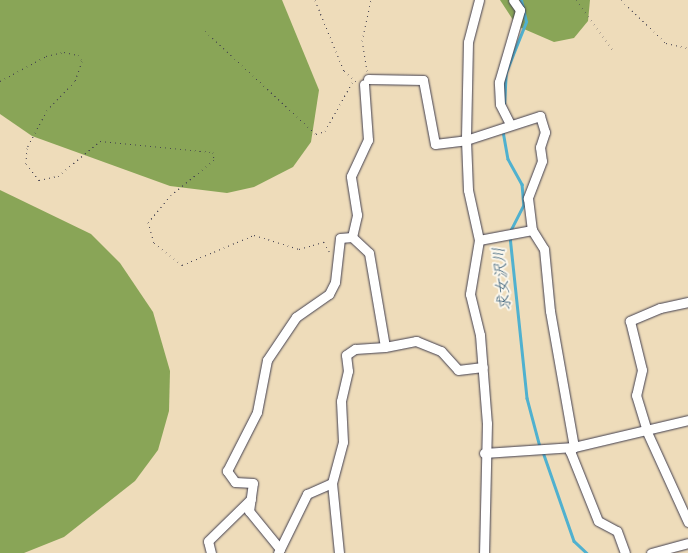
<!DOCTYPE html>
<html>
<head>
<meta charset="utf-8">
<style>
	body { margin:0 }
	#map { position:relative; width:688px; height:553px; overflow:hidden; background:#eedcba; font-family:"Shantell Sans","Klee One",sans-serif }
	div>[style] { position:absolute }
	.forest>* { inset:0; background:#89a557 }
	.stream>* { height:2.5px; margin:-1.25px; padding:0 1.25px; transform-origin:1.25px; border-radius:1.25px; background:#50b1cf }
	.path>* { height:1px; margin-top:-0.5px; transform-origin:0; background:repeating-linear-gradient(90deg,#413e4e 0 1px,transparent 0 5px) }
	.roads { filter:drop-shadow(0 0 1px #413e4e) drop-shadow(0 0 1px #413e4e) }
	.minor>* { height:9px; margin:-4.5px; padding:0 4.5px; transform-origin:4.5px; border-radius:4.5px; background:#fff }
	span { translate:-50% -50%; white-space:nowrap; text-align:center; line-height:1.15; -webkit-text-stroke:4px #fbf7ec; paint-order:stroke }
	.water-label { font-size:16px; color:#345b76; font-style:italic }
</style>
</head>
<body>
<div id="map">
	<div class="forest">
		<i style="clip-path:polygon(0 0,282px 0,319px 90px,311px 142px,293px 167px,254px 187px,227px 193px,170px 186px,32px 136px,0 114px)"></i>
		<i style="clip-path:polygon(500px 0,590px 0,588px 21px,574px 38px,554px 42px,517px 26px)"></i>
		<i style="clip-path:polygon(0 190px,91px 234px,120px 263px,153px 312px,170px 371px,169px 411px,158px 450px,135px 481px,64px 537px,24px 553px,0 553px)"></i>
	</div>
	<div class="stream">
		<i style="left:504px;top:106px;width:34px;rotate:-87deg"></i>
		<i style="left:506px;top:72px;width:54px;rotate:-68.2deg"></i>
		<i style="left:526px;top:22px;width:23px;rotate:-103deg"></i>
		<i style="left:503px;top:131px;width:28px;rotate:80deg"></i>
		<i style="left:508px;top:159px;width:29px;rotate:61deg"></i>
		<i style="left:522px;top:184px;width:21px;rotate:85deg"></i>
		<i style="left:524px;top:205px;width:29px;rotate:117deg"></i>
		<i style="left:510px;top:236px;width:163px;rotate:84deg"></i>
		<i style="left:527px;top:398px;width:51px;rotate:75.1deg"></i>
		<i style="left:543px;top:452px;width:94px;rotate:70.8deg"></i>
		<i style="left:574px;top:541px;width:18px;rotate:43deg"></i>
	</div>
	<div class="path">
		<i style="left:315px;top:0;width:77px;rotate:67.8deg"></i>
		<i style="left:344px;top:71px;width:17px;rotate:40deg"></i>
		<i style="left:576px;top:0;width:62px;rotate:53.5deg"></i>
		<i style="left:621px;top:0;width:62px;rotate:43.7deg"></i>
		<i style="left:666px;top:43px;width:23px;rotate:13deg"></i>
		<i style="left:205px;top:31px;width:151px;rotate:42.9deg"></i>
		<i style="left:316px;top:134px;width:9px;rotate:-18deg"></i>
		<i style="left:325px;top:131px;width:57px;rotate:-60.8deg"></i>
		<i style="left:367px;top:71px;width:30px;rotate:-99deg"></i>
		<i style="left:362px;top:41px;width:42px;rotate:-77.6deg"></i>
		<i style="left:0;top:81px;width:52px;rotate:-28.5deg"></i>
		<i style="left:46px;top:56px;width:18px;rotate:-13deg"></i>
		<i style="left:64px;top:52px;width:14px;rotate:12deg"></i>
		<i style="left:78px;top:55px;width:7px;rotate:56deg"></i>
		<i style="left:82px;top:61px;width:21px;rotate:109deg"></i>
		<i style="left:75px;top:81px;width:40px;rotate:134deg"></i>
		<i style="left:47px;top:110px;width:43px;rotate:117.8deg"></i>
		<i style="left:27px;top:148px;width:16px;rotate:94deg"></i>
		<i style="left:26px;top:164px;width:21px;rotate:51deg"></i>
		<i style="left:39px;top:180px;width:19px;rotate:-12deg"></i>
		<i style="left:58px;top:176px;width:55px;rotate:-39.8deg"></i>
		<i style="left:100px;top:141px;width:114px;rotate:5.6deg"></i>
		<i style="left:213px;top:152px;width:8px;rotate:83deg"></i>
		<i style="left:214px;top:160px;width:55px;rotate:140.9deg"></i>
		<i style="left:171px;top:195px;width:35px;rotate:130deg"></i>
		<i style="left:148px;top:222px;width:22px;rotate:74deg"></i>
		<i style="left:154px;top:243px;width:36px;rotate:38deg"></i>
		<i style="left:182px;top:265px;width:78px;rotate:-22.6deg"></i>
		<i style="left:254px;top:235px;width:47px;rotate:17.3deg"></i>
		<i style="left:299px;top:249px;width:26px;rotate:-16deg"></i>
		<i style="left:324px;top:242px;width:13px;rotate:61deg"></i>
	</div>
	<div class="roads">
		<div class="minor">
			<i style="left:479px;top:0;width:43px;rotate:104.7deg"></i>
			<i style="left:468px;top:42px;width:98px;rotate:91.2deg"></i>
			<i style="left:466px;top:140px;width:50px;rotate:87.7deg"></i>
			<i style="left:468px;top:190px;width:51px;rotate:77.6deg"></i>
			<i style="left:479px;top:240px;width:55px;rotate:99.5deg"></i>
			<i style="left:470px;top:294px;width:42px;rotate:76.3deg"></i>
			<i style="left:480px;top:335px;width:88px;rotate:85.5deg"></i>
			<i style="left:487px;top:423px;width:130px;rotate:91.3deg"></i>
			<i style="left:368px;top:79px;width:55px;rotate:1deg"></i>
			<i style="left:423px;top:80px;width:65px;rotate:79.4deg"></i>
			<i style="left:435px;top:144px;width:31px;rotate:-7deg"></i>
			<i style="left:466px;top:140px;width:78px;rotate:-18deg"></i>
			<i style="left:540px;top:116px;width:17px;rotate:73deg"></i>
			<i style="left:545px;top:132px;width:16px;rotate:108deg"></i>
			<i style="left:540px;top:147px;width:14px;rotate:82deg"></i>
			<i style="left:542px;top:161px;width:40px;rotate:111deg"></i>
			<i style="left:528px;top:198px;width:32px;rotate:83deg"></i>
			<i style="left:510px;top:124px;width:22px;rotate:-117deg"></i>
			<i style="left:500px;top:104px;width:22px;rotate:-93deg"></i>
			<i style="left:499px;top:82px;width:75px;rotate:-73.7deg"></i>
			<i style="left:520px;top:10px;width:12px;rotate:-125deg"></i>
			<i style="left:352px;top:237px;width:23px;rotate:-77deg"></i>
			<i style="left:357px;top:215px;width:39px;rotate:-99deg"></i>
			<i style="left:351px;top:176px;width:40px;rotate:-65deg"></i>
			<i style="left:368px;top:140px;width:56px;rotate:-94.1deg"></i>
			<i style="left:479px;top:240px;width:54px;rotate:-10.7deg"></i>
			<i style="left:532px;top:230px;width:22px;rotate:58deg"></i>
			<i style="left:544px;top:249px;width:62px;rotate:84.5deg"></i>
			<i style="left:550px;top:311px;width:138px;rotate:80deg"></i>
			<i style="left:574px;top:447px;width:6px;rotate:135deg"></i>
			<i style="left:570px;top:451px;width:75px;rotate:68.2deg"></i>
			<i style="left:598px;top:521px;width:21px;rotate:28deg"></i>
			<i style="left:617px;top:531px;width:23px;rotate:70deg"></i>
			<i style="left:688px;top:302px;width:29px;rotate:168deg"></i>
			<i style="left:660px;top:308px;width:33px;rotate:157deg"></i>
			<i style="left:630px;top:321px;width:50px;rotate:76.2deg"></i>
			<i style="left:642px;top:370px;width:26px;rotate:103deg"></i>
			<i style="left:636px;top:395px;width:39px;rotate:73deg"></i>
			<i style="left:647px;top:432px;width:99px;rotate:65.5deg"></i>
			<i style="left:484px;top:453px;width:90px;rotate:-3.8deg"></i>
			<i style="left:574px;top:447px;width:117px;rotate:-13.3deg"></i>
			<i style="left:280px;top:549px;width:49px;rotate:-129.2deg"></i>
			<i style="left:249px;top:511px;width:28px;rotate:-82deg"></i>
			<i style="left:253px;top:483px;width:18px;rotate:-177deg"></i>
			<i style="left:235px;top:482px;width:14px;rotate:-126deg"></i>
			<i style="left:227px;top:471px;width:66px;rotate:-63deg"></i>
			<i style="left:257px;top:412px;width:53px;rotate:-79.1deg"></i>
			<i style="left:267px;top:360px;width:52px;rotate:-56deg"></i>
			<i style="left:296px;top:317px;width:40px;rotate:-34.9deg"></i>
			<i style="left:329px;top:294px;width:13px;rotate:-63deg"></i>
			<i style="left:335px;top:282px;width:44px;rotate:-83.5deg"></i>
			<i style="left:340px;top:238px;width:12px;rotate:-5deg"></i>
			<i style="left:352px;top:237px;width:23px;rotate:43deg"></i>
			<i style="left:369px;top:253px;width:95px;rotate:80.3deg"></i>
			<i style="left:385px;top:347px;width:32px;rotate:-11deg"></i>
			<i style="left:416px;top:341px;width:27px;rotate:22deg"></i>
			<i style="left:441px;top:351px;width:25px;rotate:48deg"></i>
			<i style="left:458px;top:370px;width:25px;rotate:-7deg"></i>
			<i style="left:211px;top:553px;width:12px;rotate:-104deg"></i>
			<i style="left:208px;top:541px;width:60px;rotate:-44.3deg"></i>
			<i style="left:278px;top:553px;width:66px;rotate:-63.8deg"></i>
			<i style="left:307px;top:494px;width:27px;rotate:-24deg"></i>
			<i style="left:339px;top:553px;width:70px;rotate:-95.7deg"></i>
			<i style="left:332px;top:483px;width:42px;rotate:-75deg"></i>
			<i style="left:343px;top:442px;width:41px;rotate:-92.8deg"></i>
			<i style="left:341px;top:401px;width:31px;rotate:-77deg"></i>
			<i style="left:348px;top:371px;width:16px;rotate:-97deg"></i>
			<i style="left:346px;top:355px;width:11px;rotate:-34deg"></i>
			<i style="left:355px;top:349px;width:30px;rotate:-4deg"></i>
			<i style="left:651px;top:553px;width:38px;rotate:-15deg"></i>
		</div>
	</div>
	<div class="water-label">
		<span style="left:502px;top:279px;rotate:-96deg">求女沢川</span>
	</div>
</div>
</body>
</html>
